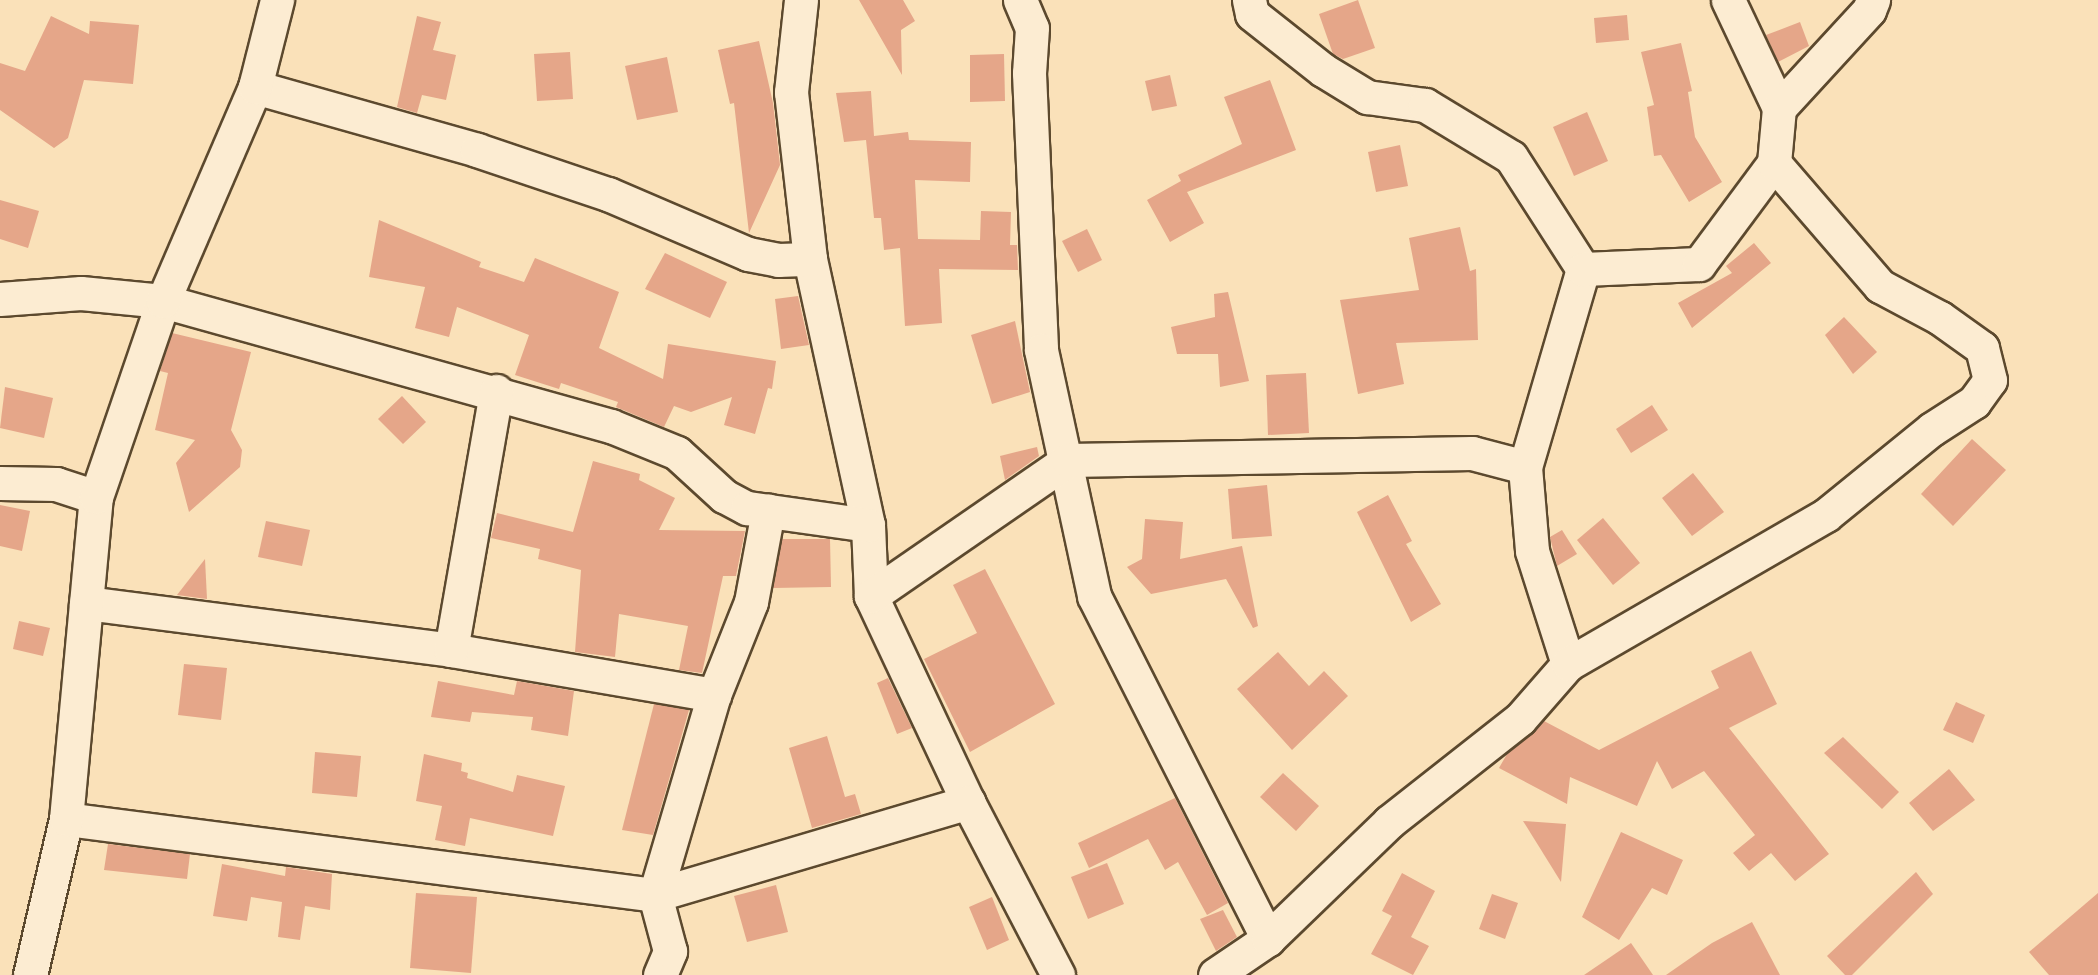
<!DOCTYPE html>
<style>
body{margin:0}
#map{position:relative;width:2098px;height:975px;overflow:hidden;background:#fae1b9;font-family:"IM FELL DW Pica",serif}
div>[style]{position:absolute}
.building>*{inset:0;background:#e5a689}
.roads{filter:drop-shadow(2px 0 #5c492e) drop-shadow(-2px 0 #5c492e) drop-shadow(0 2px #5c492e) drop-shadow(0 -2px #5c492e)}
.street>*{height:33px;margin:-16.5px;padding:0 16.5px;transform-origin:16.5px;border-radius:16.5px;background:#fcecd2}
span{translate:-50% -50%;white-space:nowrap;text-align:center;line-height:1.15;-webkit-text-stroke:6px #fcecd2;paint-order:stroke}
</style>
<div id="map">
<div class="building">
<div style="clip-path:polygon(859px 0,903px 0,915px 21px,901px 30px,902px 75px)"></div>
<div style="clip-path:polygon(1358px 0,1375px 48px,1343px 59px,1333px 54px,1319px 14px)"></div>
<div style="clip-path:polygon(1627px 15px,1629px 40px,1596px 43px,1594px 18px)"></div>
<div style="clip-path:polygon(51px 16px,89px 34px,90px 21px,139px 25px,133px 84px,84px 80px,68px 138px,54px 148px,0 110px,0 63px,25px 71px)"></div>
<div style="clip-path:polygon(417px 16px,441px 22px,433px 50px,456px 55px,446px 100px,422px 95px,417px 113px,397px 107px)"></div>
<div style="clip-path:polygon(1800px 22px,1809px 46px,1778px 62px,1766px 35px)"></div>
<div style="clip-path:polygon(759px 41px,773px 103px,780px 165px,749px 233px,734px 103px,730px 104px,718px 50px)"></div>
<div style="clip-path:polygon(1681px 43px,1692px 91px,1688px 92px,1695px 137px,1722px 182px,1689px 202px,1661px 155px,1654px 156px,1647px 107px,1654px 105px,1641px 52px)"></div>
<div style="clip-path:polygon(570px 52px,573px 99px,537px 101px,534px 54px)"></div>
<div style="clip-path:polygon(1004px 54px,1005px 101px,970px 102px,970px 55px)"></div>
<div style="clip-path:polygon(667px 57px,678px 112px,637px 120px,625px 66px)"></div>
<div style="clip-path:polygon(1170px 75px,1177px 106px,1152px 111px,1145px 81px)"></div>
<div style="clip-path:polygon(1270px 80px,1296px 150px,1187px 192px,1204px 223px,1170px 242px,1147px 200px,1181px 181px,1178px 175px,1242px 144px,1224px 97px)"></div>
<div style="clip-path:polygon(871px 91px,874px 136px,908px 132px,909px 140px,971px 142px,970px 182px,915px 180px,918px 239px,980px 240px,981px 211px,1011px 212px,1010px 245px,1017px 245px,1018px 270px,939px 269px,942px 323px,905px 326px,900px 248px,884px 250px,881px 218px,874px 218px,866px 140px,844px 142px,836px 93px)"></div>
<div style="clip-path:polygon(1587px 112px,1608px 161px,1574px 176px,1553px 127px)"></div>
<div style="clip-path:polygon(1400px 145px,1408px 186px,1376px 192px,1368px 152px)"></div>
<div style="clip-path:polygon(0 200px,39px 211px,28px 248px,0 239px)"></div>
<div style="clip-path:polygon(379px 220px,481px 262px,479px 267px,524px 282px,535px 258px,619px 292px,599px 348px,663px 379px,668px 344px,776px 361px,772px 389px,768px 388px,755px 434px,724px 425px,732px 397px,691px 412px,674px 406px,664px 427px,616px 407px,618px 402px,561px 383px,559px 389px,515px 375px,529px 335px,457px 307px,449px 337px,415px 328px,425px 287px,369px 277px)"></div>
<div style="clip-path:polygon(1460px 227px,1470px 271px,1476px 269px,1478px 340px,1396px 343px,1404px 384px,1358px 394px,1340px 300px,1419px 290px,1409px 238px)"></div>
<div style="clip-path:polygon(1087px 229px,1102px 260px,1078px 272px,1062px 241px)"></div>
<div style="clip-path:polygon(1754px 243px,1771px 263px,1692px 328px,1678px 303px,1732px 273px,1726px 266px)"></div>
<div style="clip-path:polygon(665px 253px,727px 282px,710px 318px,645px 289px)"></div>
<div style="clip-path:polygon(1228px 292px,1249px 381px,1220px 387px,1218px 354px,1177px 354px,1171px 327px,1215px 317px,1214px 294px)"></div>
<div style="clip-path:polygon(798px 296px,809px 345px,781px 349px,775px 299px)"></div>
<div style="clip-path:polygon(1844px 317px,1877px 352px,1853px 374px,1825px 335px)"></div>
<div style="clip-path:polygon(1015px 321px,1030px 392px,992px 404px,971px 335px)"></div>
<div style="clip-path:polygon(172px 333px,251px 352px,231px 430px,242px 450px,240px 467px,189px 512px,176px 463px,195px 440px,155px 430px,168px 373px,160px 371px)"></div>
<div style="clip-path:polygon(1306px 373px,1309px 433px,1268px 435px,1266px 375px)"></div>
<div style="clip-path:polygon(5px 387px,53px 398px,44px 438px,0 428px)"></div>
<div style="clip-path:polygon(402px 396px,426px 422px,403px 444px,378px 419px)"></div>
<div style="clip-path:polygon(1652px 405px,1668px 430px,1631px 453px,1616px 429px)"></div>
<div style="clip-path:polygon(1972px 439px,2006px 470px,1953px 526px,1921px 494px)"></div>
<div style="clip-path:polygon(1037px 447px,1039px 456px,1005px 480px,1000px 456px)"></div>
<div style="clip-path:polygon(593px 461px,640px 474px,639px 480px,675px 498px,659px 530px,745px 531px,736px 576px,723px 576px,702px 673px,679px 670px,688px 626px,619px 614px,615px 657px,575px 652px,581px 570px,538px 559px,540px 549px,491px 538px,497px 513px,573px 532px)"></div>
<div style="clip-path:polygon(1693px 473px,1724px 512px,1692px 536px,1662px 498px)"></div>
<div style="clip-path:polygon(1267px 485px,1272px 536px,1232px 539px,1228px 489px)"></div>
<div style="clip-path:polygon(1388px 495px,1412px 541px,1406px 544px,1441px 604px,1411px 622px,1357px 512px)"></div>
<div style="clip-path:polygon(0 505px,30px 511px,22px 551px,0 546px)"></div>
<div style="clip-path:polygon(1603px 518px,1640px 563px,1613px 585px,1577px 540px)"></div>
<div style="clip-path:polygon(1145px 519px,1183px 522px,1180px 559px,1242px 546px,1258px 626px,1253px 628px,1226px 579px,1151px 594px,1127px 567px,1142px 559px)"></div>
<div style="clip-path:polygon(266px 521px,310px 530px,302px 566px,258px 557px)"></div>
<div style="clip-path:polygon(1562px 530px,1577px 554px,1557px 566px,1550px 537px)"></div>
<div style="clip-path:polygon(782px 539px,830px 539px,831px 587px,773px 588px)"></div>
<div style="clip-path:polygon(205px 559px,207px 599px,177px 595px)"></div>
<div style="clip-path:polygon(985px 569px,1055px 704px,970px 752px,924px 659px,977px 633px,953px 585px)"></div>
<div style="clip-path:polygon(19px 621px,50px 628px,43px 656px,13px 649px)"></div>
<div style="clip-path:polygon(1751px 651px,1777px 704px,1729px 728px,1829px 854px,1795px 881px,1771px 853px,1749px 871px,1733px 853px,1755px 835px,1704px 771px,1672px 789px,1657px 761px,1637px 806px,1570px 777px,1567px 804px,1499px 768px,1507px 754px,1544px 721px,1599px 750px,1719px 688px,1711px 671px)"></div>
<div style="clip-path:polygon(1278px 652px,1309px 686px,1324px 671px,1348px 696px,1292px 750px,1237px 689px)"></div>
<div style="clip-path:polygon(184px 664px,227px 668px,221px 720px,178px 715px)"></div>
<div style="clip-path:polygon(888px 678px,912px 728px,897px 734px,877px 683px)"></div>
<div style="clip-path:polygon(438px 681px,514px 695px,517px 681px,574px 691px,568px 736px,531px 730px,533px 717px,472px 712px,470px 722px,431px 717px)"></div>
<div style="clip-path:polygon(1956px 702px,1985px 715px,1973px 743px,1943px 730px)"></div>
<div style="clip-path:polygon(654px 704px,689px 710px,653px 835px,622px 830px)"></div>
<div style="clip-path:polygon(827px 736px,845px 797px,855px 794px,861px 814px,812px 828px,789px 748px)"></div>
<div style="clip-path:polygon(1843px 737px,1899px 792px,1882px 809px,1824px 753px)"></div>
<div style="clip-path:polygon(315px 752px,361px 756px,357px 797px,312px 793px)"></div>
<div style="clip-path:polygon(424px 754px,462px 763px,461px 771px,468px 773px,467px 778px,513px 792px,517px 775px,565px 786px,553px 836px,470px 818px,465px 846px,435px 840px,442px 806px,416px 801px)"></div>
<div style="clip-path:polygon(1949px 769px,1975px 800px,1933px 831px,1909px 803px)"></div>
<div style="clip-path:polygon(1283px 773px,1319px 806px,1296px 831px,1260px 797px)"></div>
<div style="clip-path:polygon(1175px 798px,1228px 903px,1207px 915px,1178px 862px,1165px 870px,1148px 839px,1089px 868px,1078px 843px)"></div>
<div style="clip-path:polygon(1523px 821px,1566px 824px,1561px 882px)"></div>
<div style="clip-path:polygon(1621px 832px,1683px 860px,1667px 895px,1652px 888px,1619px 940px,1582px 917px)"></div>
<div style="clip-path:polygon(108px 844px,190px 854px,187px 879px,104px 870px)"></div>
<div style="clip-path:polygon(1107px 863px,1124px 904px,1088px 919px,1071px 877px)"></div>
<div style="clip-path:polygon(222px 864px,285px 876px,286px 867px,332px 874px,330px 910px,305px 906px,300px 940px,278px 937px,282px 902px,251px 897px,247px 921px,213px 916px)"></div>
<div style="clip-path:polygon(1916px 872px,1933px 894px,1852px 975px,1845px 975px,1827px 956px)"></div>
<div style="clip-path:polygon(1402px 873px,1435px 891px,1411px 937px,1429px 946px,1413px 975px,1371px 954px,1392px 916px,1382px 911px)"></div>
<div style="clip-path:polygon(776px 885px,788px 932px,747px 942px,734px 896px)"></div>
<div style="clip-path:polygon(416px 893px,477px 897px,471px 973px,410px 968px)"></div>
<div style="clip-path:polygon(2098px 893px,2098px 975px,2049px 975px,2029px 952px)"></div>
<div style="clip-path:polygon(1492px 894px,1518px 903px,1505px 939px,1479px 929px)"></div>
<div style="clip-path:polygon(992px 897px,1009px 940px,987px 950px,969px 907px)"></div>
<div style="clip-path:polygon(1223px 910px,1237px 937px,1216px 951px,1200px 919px)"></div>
<div style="clip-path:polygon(1752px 922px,1780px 975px,1666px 975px,1712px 943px)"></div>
<div style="clip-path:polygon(1631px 943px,1653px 975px,1584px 975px)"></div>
</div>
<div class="roads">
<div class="street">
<div style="left:801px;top:0;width:93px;rotate:96.2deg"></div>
<div style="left:791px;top:92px;width:168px;rotate:83.5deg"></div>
<div style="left:810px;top:259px;width:272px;rotate:77.7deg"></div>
<div style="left:868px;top:525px;width:71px;rotate:87.6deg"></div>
<div style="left:871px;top:596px;width:228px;rotate:64.8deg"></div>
<div style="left:968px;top:802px;width:195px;rotate:62.5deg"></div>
<div style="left:1020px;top:0;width:30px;rotate:67deg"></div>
<div style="left:1032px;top:28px;width:45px;rotate:93.8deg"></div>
<div style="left:1029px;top:73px;width:277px;rotate:87.5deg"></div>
<div style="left:1041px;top:350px;width:252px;rotate:77.8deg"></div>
<div style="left:1094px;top:596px;width:385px;rotate:63.1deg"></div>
<div style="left:1249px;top:0;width:14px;rotate:78deg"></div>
<div style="left:1252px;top:14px;width:90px;rotate:38.3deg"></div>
<div style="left:1323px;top:70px;width:52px;rotate:31.5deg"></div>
<div style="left:1367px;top:97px;width:59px;rotate:7.9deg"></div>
<div style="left:1425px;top:105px;width:100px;rotate:31.2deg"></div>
<div style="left:1511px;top:157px;width:133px;rotate:57.3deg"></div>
<div style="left:1583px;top:269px;width:206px;rotate:106.3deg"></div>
<div style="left:1728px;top:0;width:119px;rotate:64.7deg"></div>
<div style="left:255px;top:87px;width:231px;rotate:15.8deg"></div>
<div style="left:477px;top:150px;width:138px;rotate:18.6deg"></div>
<div style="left:608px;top:194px;width:152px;rotate:23.2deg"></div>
<div style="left:748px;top:254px;width:31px;rotate:11deg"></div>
<div style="left:778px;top:260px;width:32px;rotate:-2deg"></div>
<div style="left:1583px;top:269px;width:116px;rotate:-2.5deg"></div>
<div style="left:1699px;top:264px;width:126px;rotate:-53.4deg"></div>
<div style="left:0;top:299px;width:81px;rotate:-4.2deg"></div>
<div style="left:81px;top:293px;width:82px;rotate:5.6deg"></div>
<div style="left:163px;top:301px;width:465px;rotate:15.6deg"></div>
<div style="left:611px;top:426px;width:71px;rotate:22.2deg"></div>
<div style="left:677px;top:453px;width:64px;rotate:42.5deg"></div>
<div style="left:724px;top:496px;width:26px;rotate:28deg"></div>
<div style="left:747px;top:508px;width:122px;rotate:8deg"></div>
<div style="left:0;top:483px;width:56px;rotate:1deg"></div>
<div style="left:56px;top:484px;width:42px;rotate:18deg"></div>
<div style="left:871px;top:596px;width:239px;rotate:-34.6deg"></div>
<div style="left:1068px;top:460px;width:404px;rotate:-1deg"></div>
<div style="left:1472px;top:453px;width:55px;rotate:14.8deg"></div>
<div style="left:1525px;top:467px;width:84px;rotate:85.2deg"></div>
<div style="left:1532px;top:551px;width:119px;rotate:72.3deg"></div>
<div style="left:86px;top:603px;width:368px;rotate:7.3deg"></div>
<div style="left:451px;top:650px;width:267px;rotate:9.7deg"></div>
<div style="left:451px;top:650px;width:263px;rotate:-80.1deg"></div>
<div style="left:66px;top:819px;width:594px;rotate:7.35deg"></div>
<div style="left:655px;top:895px;width:327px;rotate:-16.5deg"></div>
<div style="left:30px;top:975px;width:160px;rotate:-77deg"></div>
<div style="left:66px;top:819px;width:323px;rotate:-84.7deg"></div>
<div style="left:96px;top:497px;width:207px;rotate:-71.1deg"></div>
<div style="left:163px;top:301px;width:233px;rotate:-66.7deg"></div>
<div style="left:255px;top:87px;width:90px;rotate:-75.8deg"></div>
<div style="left:660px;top:975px;width:26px;rotate:-67deg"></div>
<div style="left:670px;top:951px;width:58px;rotate:-105deg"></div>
<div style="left:655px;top:895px;width:209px;rotate:-73.6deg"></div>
<div style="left:714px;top:695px;width:100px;rotate:-68.3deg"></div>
<div style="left:751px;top:602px;width:93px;rotate:-79.4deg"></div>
<div style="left:1215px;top:975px;width:64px;rotate:-34.2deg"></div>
<div style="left:1268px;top:939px;width:168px;rotate:-44deg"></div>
<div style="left:1389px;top:822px;width:167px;rotate:-38.2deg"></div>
<div style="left:1520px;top:719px;width:73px;rotate:-48.9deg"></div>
<div style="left:1568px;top:664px;width:298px;rotate:-30deg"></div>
<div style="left:1826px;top:515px;width:136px;rotate:-39.1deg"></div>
<div style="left:1932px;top:429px;width:50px;rotate:-32.7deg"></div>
<div style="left:1974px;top:402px;width:27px;rotate:-54deg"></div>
<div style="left:1990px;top:380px;width:33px;rotate:-104deg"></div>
<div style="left:1982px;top:348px;width:52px;rotate:-144.5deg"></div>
<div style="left:1940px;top:318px;width:68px;rotate:-151.9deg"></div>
<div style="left:1880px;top:286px;width:162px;rotate:-130.8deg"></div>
<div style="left:1774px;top:163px;width:55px;rotate:-84.8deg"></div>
<div style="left:1779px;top:108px;width:133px;rotate:-47.4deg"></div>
<div style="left:1869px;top:10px;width:11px;rotate:-68deg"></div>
</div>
</div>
</div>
